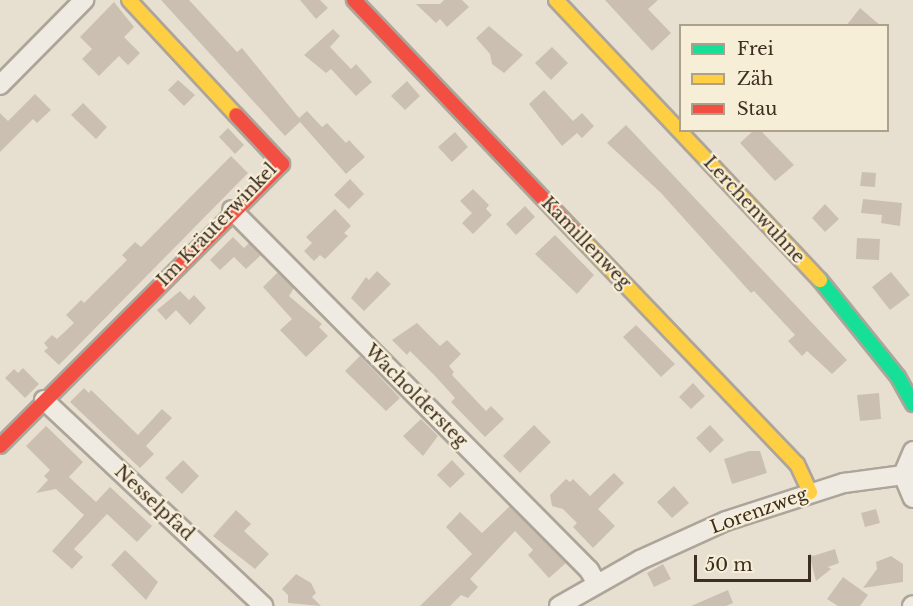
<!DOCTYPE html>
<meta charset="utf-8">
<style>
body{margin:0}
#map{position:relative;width:913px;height:606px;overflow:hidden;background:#e7e0d1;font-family:"Libre Baskerville",serif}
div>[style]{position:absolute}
.building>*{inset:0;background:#cbbfb2}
.roads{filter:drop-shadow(2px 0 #ada599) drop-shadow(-2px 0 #ada599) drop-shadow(0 2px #ada599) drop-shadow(0 -2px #ada599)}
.street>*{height:18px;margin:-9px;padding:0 9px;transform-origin:9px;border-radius:9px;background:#efebe3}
.fast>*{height:14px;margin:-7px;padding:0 7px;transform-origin:7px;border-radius:7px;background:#16e098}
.slow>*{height:14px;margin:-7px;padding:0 7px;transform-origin:7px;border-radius:7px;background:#ffcf43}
.jam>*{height:14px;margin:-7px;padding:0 7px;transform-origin:7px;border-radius:7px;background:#f24e42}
span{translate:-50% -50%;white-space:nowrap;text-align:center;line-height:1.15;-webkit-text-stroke:4.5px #f7eed8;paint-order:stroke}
.street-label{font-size:18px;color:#3d2e20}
.legend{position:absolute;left:679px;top:24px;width:210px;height:108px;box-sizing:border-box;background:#f7eed8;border:2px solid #ada18e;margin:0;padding:8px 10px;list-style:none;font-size:18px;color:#3d2e20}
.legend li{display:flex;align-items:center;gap:12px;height:30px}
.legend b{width:30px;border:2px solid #ada18e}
.scale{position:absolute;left:694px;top:555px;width:117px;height:27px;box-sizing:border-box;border:3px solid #3d2e20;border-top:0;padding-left:8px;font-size:18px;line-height:21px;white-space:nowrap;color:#3d2e20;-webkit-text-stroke:4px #f7eed8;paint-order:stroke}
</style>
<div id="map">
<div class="building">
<div style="clip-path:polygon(161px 0,189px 0,237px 52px,242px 48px,299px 118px,307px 111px,322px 127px,327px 123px,346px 143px,349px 140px,365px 157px,346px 174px,300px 122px,285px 136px)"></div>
<div style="clip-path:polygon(300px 0,320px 0,328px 8px,316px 19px)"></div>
<div style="clip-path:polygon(444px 0,462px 0,469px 7px,447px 27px,440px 19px,436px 23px,416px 4px,440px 4px)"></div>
<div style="clip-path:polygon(605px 0,658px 0,648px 9px,671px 33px,652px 51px)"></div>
<div style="clip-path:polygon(114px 2px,134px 27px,124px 37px,140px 53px,128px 65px,119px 56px,99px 76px,82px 59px,92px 49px,80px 37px)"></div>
<div style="clip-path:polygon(860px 8px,881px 26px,846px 26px)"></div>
<div style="clip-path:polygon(489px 26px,523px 55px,504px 73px,492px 64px,490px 54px,476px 38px)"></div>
<div style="clip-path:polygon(333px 29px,340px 36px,330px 47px,351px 69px,356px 64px,372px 82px,356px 96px,331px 69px,326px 73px,304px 55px)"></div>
<div style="clip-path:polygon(552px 47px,568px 63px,551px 80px,535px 63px)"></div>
<div style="clip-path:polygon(178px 80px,195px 95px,184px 106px,168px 90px)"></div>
<div style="clip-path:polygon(407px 81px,420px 96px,405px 110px,391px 96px)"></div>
<div style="clip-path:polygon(544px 90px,573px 121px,582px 113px,594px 126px,582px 138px,577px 133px,562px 146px,529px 104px)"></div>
<div style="clip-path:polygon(35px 94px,51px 110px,37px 123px,33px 119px,0 152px,0 113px,8px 121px)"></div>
<div style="clip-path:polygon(83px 103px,107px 127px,96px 139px,71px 115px)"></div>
<div style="clip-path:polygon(626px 125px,847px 360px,832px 374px,807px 351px,802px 356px,788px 341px,795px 335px,754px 291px,751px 293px,661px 193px,607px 143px)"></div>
<div style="clip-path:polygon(228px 128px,244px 145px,235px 154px,219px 137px)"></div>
<div style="clip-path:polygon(754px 130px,760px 130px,794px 165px,775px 181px,740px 143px)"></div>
<div style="clip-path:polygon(455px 132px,468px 147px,452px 162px,438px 147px)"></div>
<div style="clip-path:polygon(231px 156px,248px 173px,59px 365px,44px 351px,48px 348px,44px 343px,52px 335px,57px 339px,74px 323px,66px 315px,81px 300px,84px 303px,127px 260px,122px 255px,135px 242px,141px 247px)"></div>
<div style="clip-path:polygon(862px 172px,876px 173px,875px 187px,860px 186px)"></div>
<div style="clip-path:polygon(350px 179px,364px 194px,349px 209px,334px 195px)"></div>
<div style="clip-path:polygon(473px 189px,489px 205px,486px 209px,492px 215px,473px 234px,462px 223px,472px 213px,460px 201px)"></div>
<div style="clip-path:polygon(863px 199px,902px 203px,900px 226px,881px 223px,882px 215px,861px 213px)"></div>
<div style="clip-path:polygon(825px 204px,839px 219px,825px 232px,812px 218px)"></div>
<div style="clip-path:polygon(525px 206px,535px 217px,516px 235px,506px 224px)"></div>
<div style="clip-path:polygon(335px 209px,351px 226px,344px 233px,348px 236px,325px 259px,320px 255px,314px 261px,304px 251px,312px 243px,306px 237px)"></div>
<div style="clip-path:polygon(555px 235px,594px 275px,577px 294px,535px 254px)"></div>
<div style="clip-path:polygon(233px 237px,244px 248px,249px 243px,261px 255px,246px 269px,234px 257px,220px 270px,210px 260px)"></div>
<div style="clip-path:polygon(857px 238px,880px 239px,879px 260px,856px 259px)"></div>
<div style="clip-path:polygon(377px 271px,391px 284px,364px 311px,351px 298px,366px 277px,369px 280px)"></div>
<div style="clip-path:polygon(278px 272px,294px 288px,289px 296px,322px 324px,319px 327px,328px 336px,306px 357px,280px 330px,292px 319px,263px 287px)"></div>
<div style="clip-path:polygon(891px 272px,910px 295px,890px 310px,872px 287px)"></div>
<div style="clip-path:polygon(180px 291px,189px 300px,194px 295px,206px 308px,190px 325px,176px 310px,166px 320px,157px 310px)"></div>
<div style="clip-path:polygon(417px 323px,440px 346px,447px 340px,461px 354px,449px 366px,454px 372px,452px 375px,486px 411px,491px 406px,504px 419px,485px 437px,451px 402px,455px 398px,436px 377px,410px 351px,407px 355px,392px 340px)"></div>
<div style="clip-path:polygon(636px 325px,675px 364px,661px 377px,623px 337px)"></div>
<div style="clip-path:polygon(360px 356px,400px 398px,386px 411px,345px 371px)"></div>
<div style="clip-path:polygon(23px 368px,39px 384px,25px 398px,5px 378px,14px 369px,18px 373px)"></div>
<div style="clip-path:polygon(693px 383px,705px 396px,691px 409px,679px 397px)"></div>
<div style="clip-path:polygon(84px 388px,89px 393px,91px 390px,138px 435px,162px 409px,172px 418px,146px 446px,154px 454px,140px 468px,70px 402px)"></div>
<div style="clip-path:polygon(879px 393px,881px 419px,860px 421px,857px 395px)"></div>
<div style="clip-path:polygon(421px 419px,438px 436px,423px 456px,403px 436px)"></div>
<div style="clip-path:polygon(534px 425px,551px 442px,520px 473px,503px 456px)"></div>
<div style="clip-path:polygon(710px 425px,724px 440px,710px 453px,696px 438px)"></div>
<div style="clip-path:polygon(46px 426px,83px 462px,69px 477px,96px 502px,110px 487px,152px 526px,137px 542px,107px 514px,74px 549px,83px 557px,72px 569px,52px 551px,84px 515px,56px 489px,36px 493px,48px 480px,44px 476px,50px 470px,26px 446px)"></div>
<div style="clip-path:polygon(749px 451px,760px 451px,767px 473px,732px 484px,724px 459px)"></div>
<div style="clip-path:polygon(183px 460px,199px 476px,182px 494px,165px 478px)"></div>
<div style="clip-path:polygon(452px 460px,465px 474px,450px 488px,437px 475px)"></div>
<div style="clip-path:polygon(614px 473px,624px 483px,598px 509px,615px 526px,593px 548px,573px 527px,577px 523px,563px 509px,552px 506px,550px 495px,566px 479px,570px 482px,573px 479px,590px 496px)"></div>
<div style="clip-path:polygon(674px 486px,689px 503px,672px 518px,657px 502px)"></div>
<div style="clip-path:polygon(510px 506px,566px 563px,549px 578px,528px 555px,533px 550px,515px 531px,470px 579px,478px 587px,468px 598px,461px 595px,450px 606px,420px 606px,472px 554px,446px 527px,460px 512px,482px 533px)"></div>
<div style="clip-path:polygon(876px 509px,880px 523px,865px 527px,861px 513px)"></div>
<div style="clip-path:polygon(236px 510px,251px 524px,244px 531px,269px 554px,255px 569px,213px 536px)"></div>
<div style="clip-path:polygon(835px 549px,839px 563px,828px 567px,831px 569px,816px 581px,809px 553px,813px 556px)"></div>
<div style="clip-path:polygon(125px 550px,158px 582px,146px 600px,111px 565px)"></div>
<div style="clip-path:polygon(891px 556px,903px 564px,903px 582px,863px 588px,877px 569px,876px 562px)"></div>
<div style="clip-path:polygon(663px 564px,671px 579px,654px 587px,647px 573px)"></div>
<div style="clip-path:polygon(296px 574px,311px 583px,316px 593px,312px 597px,321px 606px,288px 603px,288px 595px,282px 589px)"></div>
<div style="clip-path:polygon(843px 577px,868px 595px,860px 606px,838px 606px,827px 599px)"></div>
<div style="clip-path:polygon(728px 590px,733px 603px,726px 606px,691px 606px)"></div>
</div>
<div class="roads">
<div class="street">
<div style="left:0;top:85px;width:120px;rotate:-45.3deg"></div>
<div style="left:232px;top:210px;width:507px;rotate:45.24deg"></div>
<div style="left:589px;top:570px;width:16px;rotate:60deg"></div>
<div style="left:44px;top:400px;width:301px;rotate:43.2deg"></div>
<div style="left:913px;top:451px;width:26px;rotate:113deg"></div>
<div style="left:903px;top:475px;width:25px;rotate:67deg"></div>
<div style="left:559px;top:606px;width:93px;rotate:-29.6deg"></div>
<div style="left:640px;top:560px;width:94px;rotate:-24.4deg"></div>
<div style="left:726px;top:521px;width:124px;rotate:-17.9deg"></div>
<div style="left:844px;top:483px;width:60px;rotate:-7.7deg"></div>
<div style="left:912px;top:606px;width:1px;rotate:-45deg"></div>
</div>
<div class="fast">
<div style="left:820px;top:280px;width:124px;rotate:51.2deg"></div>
<div style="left:898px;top:377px;width:31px;rotate:61deg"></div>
</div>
<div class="slow">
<div style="left:129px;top:0;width:157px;rotate:47.1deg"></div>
<div style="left:556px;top:0;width:385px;rotate:46.7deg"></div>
<div style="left:575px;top:232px;width:321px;rotate:46.3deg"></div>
<div style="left:797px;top:464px;width:31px;rotate:65deg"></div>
</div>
<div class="jam">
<div style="left:354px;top:0;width:320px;rotate:46.4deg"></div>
<div style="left:0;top:446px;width:399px;rotate:-45deg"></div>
<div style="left:282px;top:164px;width:67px;rotate:-133.2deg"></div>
</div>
</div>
<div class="street-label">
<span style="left:754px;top:210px;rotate:47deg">Lerchenwuhne</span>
<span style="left:217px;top:225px;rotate:-46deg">Im Kräuterwinkel</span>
<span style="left:586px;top:243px;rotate:46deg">Kamillenweg</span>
<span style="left:416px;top:396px;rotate:45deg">Wacholdersteg</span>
<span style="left:154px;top:503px;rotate:43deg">Nesselpfad</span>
<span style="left:759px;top:511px;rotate:-20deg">Lorenzweg</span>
</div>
<ul class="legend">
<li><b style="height:8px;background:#16e098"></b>Frei</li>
<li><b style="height:8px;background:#ffcf43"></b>Zäh</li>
<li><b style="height:8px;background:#f24e42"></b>Stau</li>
</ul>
<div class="scale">50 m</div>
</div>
